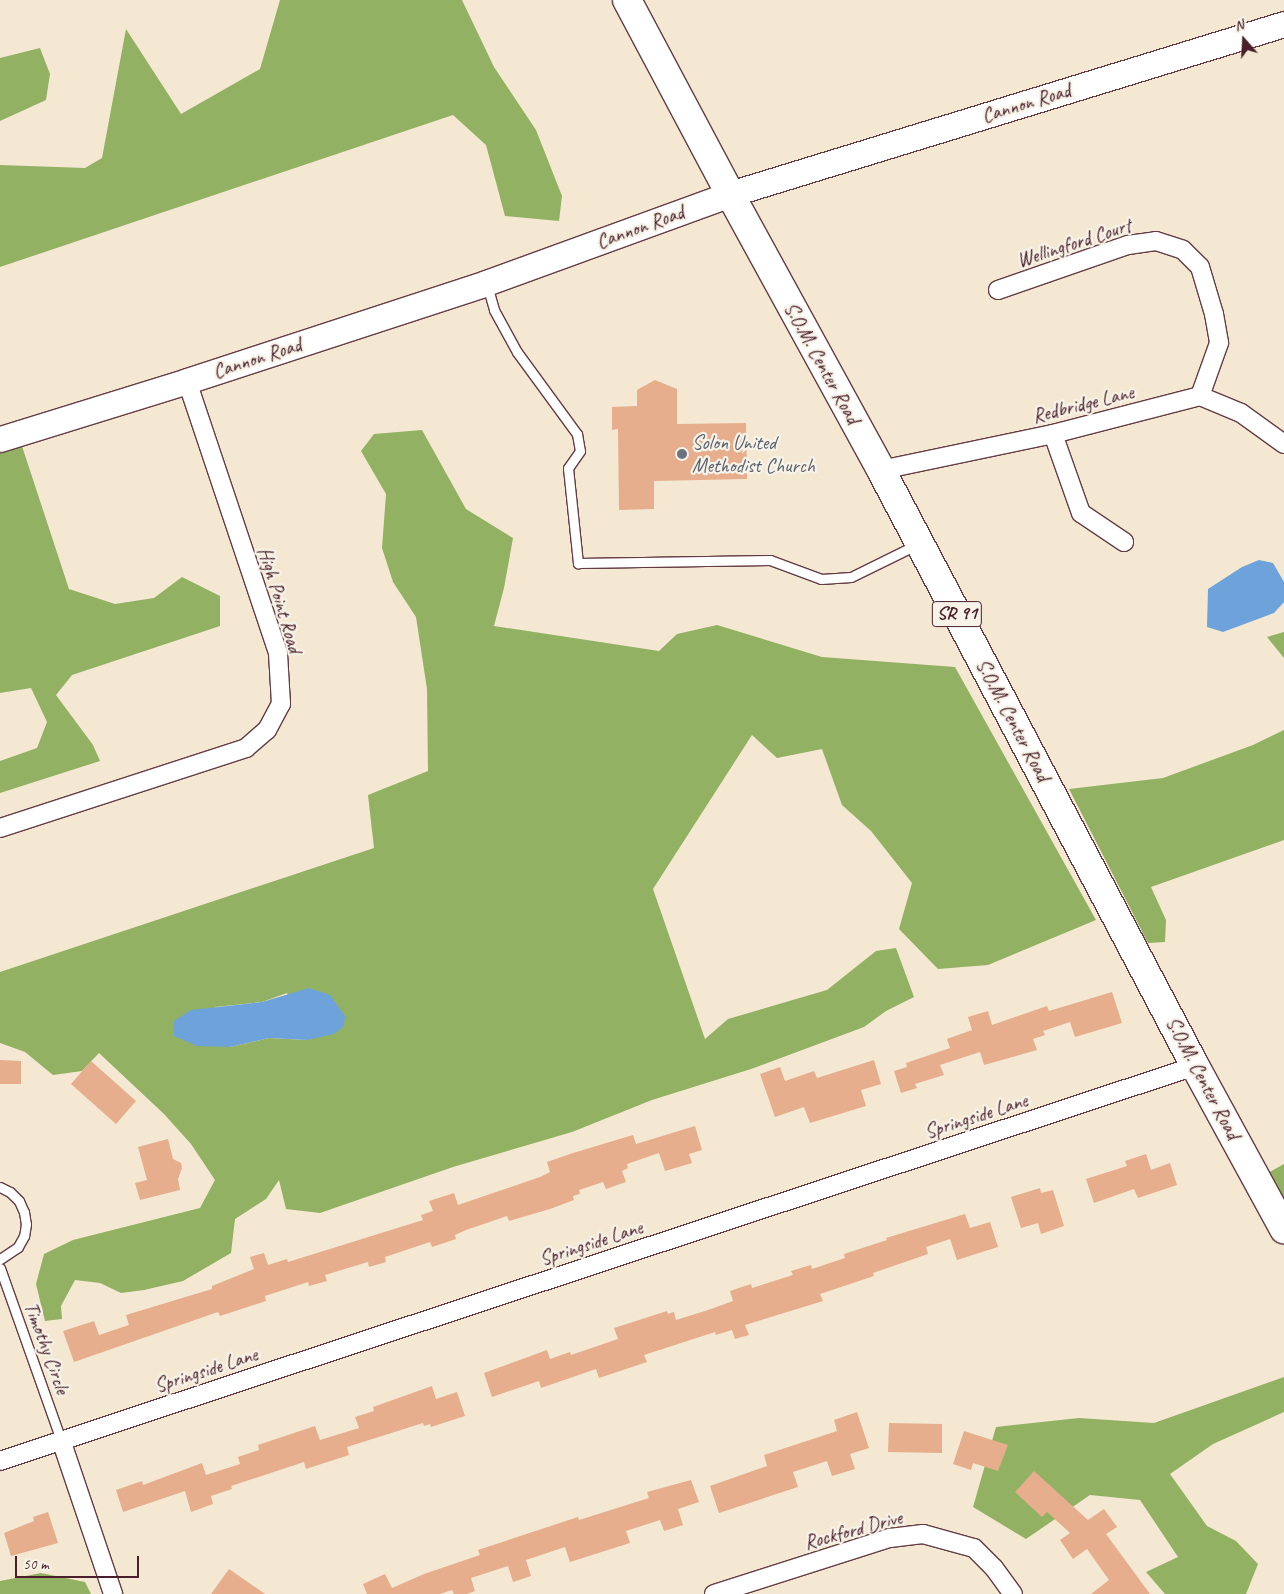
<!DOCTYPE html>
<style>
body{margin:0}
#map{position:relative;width:1284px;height:1594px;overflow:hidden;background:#f4e8d3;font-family:Caveat,sans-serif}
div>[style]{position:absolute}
.forest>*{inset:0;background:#92b163}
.water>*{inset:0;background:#6ea2da}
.building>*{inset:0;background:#e6ae8c}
.roads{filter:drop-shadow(1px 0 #643d44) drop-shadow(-1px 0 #643d44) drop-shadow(0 1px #643d44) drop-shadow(0 -1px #643d44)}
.lane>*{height:9px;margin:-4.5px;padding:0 4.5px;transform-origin:4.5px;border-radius:4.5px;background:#fff}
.street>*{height:18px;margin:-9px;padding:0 9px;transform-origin:9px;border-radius:9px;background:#fff}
.secondary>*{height:25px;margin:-12.5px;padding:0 12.5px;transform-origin:12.5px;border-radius:12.5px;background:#fff}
.primary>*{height:28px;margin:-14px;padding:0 14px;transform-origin:14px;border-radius:14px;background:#fff}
.dots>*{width:14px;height:14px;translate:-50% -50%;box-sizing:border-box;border:2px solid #f7f3e8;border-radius:50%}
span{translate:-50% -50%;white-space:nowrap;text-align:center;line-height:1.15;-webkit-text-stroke:4.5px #f7f3e8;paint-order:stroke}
.shield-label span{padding:1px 4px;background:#f7f3e8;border:1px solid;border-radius:4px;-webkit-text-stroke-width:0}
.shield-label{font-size:19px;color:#4a1f2b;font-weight:700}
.street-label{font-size:20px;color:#4a1f2b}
.worship-label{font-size:20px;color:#5b616d}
.left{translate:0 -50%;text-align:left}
.north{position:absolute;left:1219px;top:15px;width:50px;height:50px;-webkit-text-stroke:4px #f7f3e8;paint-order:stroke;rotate:341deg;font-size:14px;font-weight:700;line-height:20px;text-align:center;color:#4a1f2b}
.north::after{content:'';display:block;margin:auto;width:18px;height:22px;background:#4a1f2b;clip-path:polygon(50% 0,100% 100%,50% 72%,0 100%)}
.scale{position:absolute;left:15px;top:1556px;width:124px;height:22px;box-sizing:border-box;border:2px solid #4a1f2b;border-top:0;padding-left:6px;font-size:15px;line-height:18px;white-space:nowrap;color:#4a1f2b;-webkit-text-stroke:4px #f7f3e8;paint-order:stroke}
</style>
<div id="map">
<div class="forest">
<div style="clip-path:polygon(280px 0,462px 0,494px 67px,536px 130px,562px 196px,559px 221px,505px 216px,486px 145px,453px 115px,0 267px,0 165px,85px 168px,102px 158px,126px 29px,181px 114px,260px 69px)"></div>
<div style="clip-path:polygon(40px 48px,50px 74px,46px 100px,0 121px,0 58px)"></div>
<div style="clip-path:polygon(evenodd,422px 430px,466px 509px,513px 538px,504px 588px,494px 626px,659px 651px,677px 634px,717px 625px,822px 657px,955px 667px,1096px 920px,988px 965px,938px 969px,899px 929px,912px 883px,871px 831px,842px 805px,822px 749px,777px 758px,752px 735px,653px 889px,705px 1039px,728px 1019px,827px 990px,876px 951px,896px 948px,914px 997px,886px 1011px,864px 1027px,751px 1069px,652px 1100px,572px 1132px,453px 1167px,320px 1213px,286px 1209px,279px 1180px,266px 1199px,235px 1219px,231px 1253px,183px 1281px,144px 1290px,121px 1293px,100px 1283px,75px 1280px,61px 1306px,62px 1319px,45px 1321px,36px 1284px,44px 1254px,73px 1240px,200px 1208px,215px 1180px,191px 1144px,164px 1114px,99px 1053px,82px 1071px,53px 1075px,25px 1052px,0 1043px,0 972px,374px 848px,368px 795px,428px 771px,427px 689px,416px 617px,393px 582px,382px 548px,386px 494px,361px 451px,374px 434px,422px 430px,287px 993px,307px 1040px,269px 1038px,230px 1047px,215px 1007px,262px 1002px,287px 993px)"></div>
<div style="clip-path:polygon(18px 434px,69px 589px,115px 604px,154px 598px,182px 577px,220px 596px,220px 626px,72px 675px,56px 695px,93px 745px,100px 761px,0 793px,0 761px,37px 748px,47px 722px,31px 688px,0 693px,0 439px)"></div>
<div style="clip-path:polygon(1284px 632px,1284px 658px,1267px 637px)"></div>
<div style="clip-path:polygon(1284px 730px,1284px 840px,1151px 887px,1166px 920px,1165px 942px,1148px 943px,1069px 789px,1163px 778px,1253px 745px)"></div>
<div style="clip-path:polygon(1284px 1164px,1284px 1229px,1257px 1179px)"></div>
<div style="clip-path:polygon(1284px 1377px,1284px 1412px,1213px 1444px,1170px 1474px,1207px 1526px,1236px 1541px,1258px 1564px,1246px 1594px,1165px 1594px,1146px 1572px,1178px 1557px,1140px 1500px,1090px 1495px,1026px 1539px,973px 1507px,996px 1427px,1079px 1418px,1154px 1423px)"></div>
<div style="clip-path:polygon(41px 1573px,85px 1582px,91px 1594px,0 1594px,0 1581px)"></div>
</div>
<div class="water">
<div style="clip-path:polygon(1259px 560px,1273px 563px,1284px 582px,1284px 602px,1274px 613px,1223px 632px,1207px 627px,1208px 589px,1242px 567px)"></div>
<div style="clip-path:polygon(309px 988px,330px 995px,345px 1016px,344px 1026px,334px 1034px,307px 1040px,269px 1038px,230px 1047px,197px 1046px,174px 1036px,174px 1021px,191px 1010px,262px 1002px)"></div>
</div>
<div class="building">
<div style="clip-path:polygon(655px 380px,677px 389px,677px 424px,746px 423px,747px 479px,654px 481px,654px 509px,619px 510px,618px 429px,612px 430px,612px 407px,637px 406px,637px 390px)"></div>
<div style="clip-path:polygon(1112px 992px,1122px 1023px,1075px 1037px,1070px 1022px,1043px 1031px,1045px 1035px,1033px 1039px,1037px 1050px,984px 1065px,980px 1052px,940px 1065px,944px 1075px,915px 1084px,917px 1088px,901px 1093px,894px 1071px,907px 1067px,906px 1063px,950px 1048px,947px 1039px,972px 1030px,968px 1017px,988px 1011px,992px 1025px,1047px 1006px,1049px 1011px)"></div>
<div style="clip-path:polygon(0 1060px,21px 1061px,21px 1084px,0 1084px)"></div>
<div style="clip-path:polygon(874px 1060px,881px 1084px,861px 1090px,866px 1106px,810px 1123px,804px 1107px,775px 1117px,760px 1074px,780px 1067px,785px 1081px,814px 1071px,817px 1078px)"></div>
<div style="clip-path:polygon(91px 1061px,136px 1101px,116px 1124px,71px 1084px)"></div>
<div style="clip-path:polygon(695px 1126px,702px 1150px,689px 1154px,692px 1163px,665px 1171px,659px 1153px,627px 1164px,628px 1168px,622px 1171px,626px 1182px,606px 1189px,603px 1182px,579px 1190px,580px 1194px,573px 1196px,574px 1200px,550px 1209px,509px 1221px,507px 1216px,466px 1230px,455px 1235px,456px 1239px,432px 1247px,430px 1242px,385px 1257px,386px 1262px,369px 1267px,368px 1262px,325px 1275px,327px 1281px,309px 1286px,308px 1282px,265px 1296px,266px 1301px,220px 1316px,218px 1312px,74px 1362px,63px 1331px,94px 1321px,99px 1335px,129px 1325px,126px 1315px,212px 1289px,212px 1286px,254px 1269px,250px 1257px,264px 1253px,268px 1265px,287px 1259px,288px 1262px,423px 1220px,421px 1215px,433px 1211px,429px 1201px,454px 1193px,458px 1205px,540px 1177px,550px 1172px,547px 1162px,573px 1153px,633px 1135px,636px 1144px)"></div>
<div style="clip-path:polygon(168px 1139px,173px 1159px,181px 1163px,182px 1168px,178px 1179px,180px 1190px,140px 1200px,135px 1183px,147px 1180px,138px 1147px)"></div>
<div style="clip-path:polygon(1146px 1154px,1151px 1170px,1170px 1163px,1177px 1185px,1138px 1198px,1134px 1189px,1094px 1203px,1086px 1179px,1127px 1166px,1125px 1161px)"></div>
<div style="clip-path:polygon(1040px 1188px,1041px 1193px,1053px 1190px,1064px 1226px,1041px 1234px,1038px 1223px,1021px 1228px,1011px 1197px)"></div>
<div style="clip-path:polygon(965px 1214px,970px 1228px,990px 1222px,998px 1247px,957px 1260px,950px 1239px,926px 1247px,928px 1254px,873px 1273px,874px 1276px,820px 1294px,823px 1301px,745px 1325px,749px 1335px,735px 1339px,732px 1330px,716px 1335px,715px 1332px,644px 1355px,647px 1362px,599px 1378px,596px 1369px,541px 1388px,539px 1381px,492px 1397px,484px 1373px,547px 1350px,550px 1359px,570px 1352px,571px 1355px,618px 1339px,614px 1328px,667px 1311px,668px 1314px,674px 1312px,676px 1320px,708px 1310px,733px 1301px,730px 1291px,751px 1284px,752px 1288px,793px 1275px,791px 1271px,811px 1265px,812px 1269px,845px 1258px,844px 1254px,887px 1240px,886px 1238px)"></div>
<div style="clip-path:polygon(432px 1386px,436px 1399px,457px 1392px,465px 1416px,431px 1427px,430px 1424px,424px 1426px,423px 1423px,347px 1447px,349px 1455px,306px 1469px,304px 1462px,231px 1486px,232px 1489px,211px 1496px,213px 1504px,191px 1512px,185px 1491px,123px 1512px,116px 1490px,142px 1481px,143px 1485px,202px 1463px,206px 1475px,240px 1464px,238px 1457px,259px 1450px,258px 1445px,315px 1426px,320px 1440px,359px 1428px,355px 1417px,374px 1411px,373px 1407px)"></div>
<div style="clip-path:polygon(857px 1412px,869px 1448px,850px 1454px,855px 1469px,832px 1476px,827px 1461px,793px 1472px,798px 1487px,719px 1513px,710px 1486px,767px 1466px,764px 1455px,837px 1431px,834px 1420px)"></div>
<div style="clip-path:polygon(889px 1423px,942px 1424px,942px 1453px,888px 1452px)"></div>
<div style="clip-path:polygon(964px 1431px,1008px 1445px,998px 1471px,973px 1463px,971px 1470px,953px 1464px)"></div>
<div style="clip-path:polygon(1034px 1471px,1088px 1520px,1104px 1509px,1117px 1527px,1106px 1534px,1150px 1594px,1091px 1594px,1109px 1580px,1087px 1549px,1073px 1559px,1060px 1540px,1070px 1533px,1047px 1512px,1042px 1517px,1015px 1492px)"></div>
<div style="clip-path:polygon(691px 1480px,699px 1502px,678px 1509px,683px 1525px,664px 1531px,660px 1520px,626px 1531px,630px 1543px,570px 1562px,565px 1547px,526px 1560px,531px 1576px,513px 1582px,508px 1566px,471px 1578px,475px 1591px,467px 1594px,454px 1594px,452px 1590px,440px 1594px,367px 1594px,363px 1584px,385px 1574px,392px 1588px,424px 1574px,480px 1555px,478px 1550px,578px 1517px,579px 1520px,649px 1498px,647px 1492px)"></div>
<div style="clip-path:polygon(48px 1512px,58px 1543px,11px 1556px,4px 1533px,34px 1521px,33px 1517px)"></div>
<div style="clip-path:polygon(229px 1569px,265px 1594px,211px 1594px)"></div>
</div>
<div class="roads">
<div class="lane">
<div style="left:487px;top:285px;width:26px;rotate:74deg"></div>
<div style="left:494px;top:310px;width:48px;rotate:61.3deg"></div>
<div style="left:517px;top:352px;width:102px;rotate:53.8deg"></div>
<div style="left:577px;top:434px;width:17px;rotate:80deg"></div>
<div style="left:580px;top:451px;width:21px;rotate:125deg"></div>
<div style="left:568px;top:468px;width:96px;rotate:84deg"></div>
<div style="left:578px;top:563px;width:192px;rotate:-0.9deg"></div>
<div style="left:770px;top:560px;width:54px;rotate:20.4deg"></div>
<div style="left:821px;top:579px;width:30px;rotate:-4deg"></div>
<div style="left:851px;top:577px;width:75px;rotate:-26.2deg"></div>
<div style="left:0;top:1187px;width:11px;rotate:27deg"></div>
<div style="left:10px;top:1192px;width:13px;rotate:45deg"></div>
<div style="left:19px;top:1201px;width:12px;rotate:66deg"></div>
<div style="left:24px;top:1212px;width:12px;rotate:81deg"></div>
<div style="left:26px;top:1224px;width:12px;rotate:99deg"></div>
<div style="left:24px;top:1236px;width:13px;rotate:119deg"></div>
<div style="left:18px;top:1247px;width:22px;rotate:146deg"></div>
<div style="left:0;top:1268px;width:182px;rotate:70.5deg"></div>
</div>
<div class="street">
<div style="left:998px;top:290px;width:138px;rotate:-19.1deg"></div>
<div style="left:1128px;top:245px;width:28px;rotate:-8deg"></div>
<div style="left:1156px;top:241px;width:28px;rotate:18deg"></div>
<div style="left:1183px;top:250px;width:24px;rotate:45deg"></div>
<div style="left:1200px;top:267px;width:49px;rotate:73.4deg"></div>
<div style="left:1214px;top:314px;width:29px;rotate:80deg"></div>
<div style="left:1219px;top:343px;width:56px;rotate:109.7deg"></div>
<div style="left:1053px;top:434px;width:84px;rotate:70.5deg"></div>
<div style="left:1081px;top:513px;width:52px;rotate:34deg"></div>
<div style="left:881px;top:470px;width:176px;rotate:-11.8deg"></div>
<div style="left:1053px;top:434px;width:152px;rotate:-14.5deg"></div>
<div style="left:1200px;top:396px;width:44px;rotate:22.5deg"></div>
<div style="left:1241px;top:413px;width:53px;rotate:35.8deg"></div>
<div style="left:0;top:828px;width:259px;rotate:-18deg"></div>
<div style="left:246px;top:748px;width:28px;rotate:-41deg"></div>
<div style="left:267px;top:730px;width:30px;rotate:-62deg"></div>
<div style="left:281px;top:704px;width:51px;rotate:-93.4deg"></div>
<div style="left:278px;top:653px;width:287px;rotate:-108.5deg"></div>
<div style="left:61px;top:1440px;width:163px;rotate:71.3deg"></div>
<div style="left:0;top:1461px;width:1259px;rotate:-18.29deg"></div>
<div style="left:714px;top:1594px;width:185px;rotate:-17.7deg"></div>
<div style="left:890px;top:1538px;width:33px;rotate:-7deg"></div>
<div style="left:923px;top:1534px;width:53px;rotate:15.4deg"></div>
<div style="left:974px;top:1548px;width:28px;rotate:45deg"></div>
<div style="left:994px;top:1568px;width:32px;rotate:54deg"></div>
</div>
<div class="secondary">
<div style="left:0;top:439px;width:196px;rotate:-17.2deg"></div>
<div style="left:187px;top:381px;width:315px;rotate:-18.1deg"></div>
<div style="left:486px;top:283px;width:260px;rotate:-20deg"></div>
<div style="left:730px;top:194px;width:579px;rotate:-17.06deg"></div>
</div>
<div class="primary">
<div style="left:627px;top:0;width:220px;rotate:62deg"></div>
<div style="left:730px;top:194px;width:315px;rotate:61.3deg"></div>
<div style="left:881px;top:470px;width:674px;rotate:62.22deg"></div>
<div style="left:1195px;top:1066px;width:186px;rotate:61.4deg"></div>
</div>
</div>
<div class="dots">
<div style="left:682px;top:454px;background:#6b7280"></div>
</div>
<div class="shield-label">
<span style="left:957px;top:614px">SR 91</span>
</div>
<div class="street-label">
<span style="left:1026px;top:103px;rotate:-17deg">Cannon Road</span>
<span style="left:640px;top:227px;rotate:-20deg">Cannon Road</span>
<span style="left:1074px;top:243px;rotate:-18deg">Wellingford Court</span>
<span style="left:257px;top:358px;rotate:-18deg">Cannon Road</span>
<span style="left:822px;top:363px;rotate:61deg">S.O.M. Center Road</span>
<span style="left:1083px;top:404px;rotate:-14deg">Redbridge Lane</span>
<span style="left:280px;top:600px;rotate:73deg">High Point Road</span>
<span style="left:1013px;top:720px;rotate:62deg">S.O.M. Center Road</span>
<span style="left:1203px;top:1078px;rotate:62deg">S.O.M. Center Road</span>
<span style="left:976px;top:1116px;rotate:-18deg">Springside Lane</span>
<span style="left:591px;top:1243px;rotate:-18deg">Springside Lane</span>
<span style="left:47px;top:1348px;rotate:70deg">Timothy Circle</span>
<span style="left:206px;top:1370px;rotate:-18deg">Springside Lane</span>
<span style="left:853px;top:1530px;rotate:-15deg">Rockford Drive</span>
</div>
<div class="worship-label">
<span class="left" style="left:692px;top:454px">Solon United<br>Methodist Church</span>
</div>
<div class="north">N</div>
<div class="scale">50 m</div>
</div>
